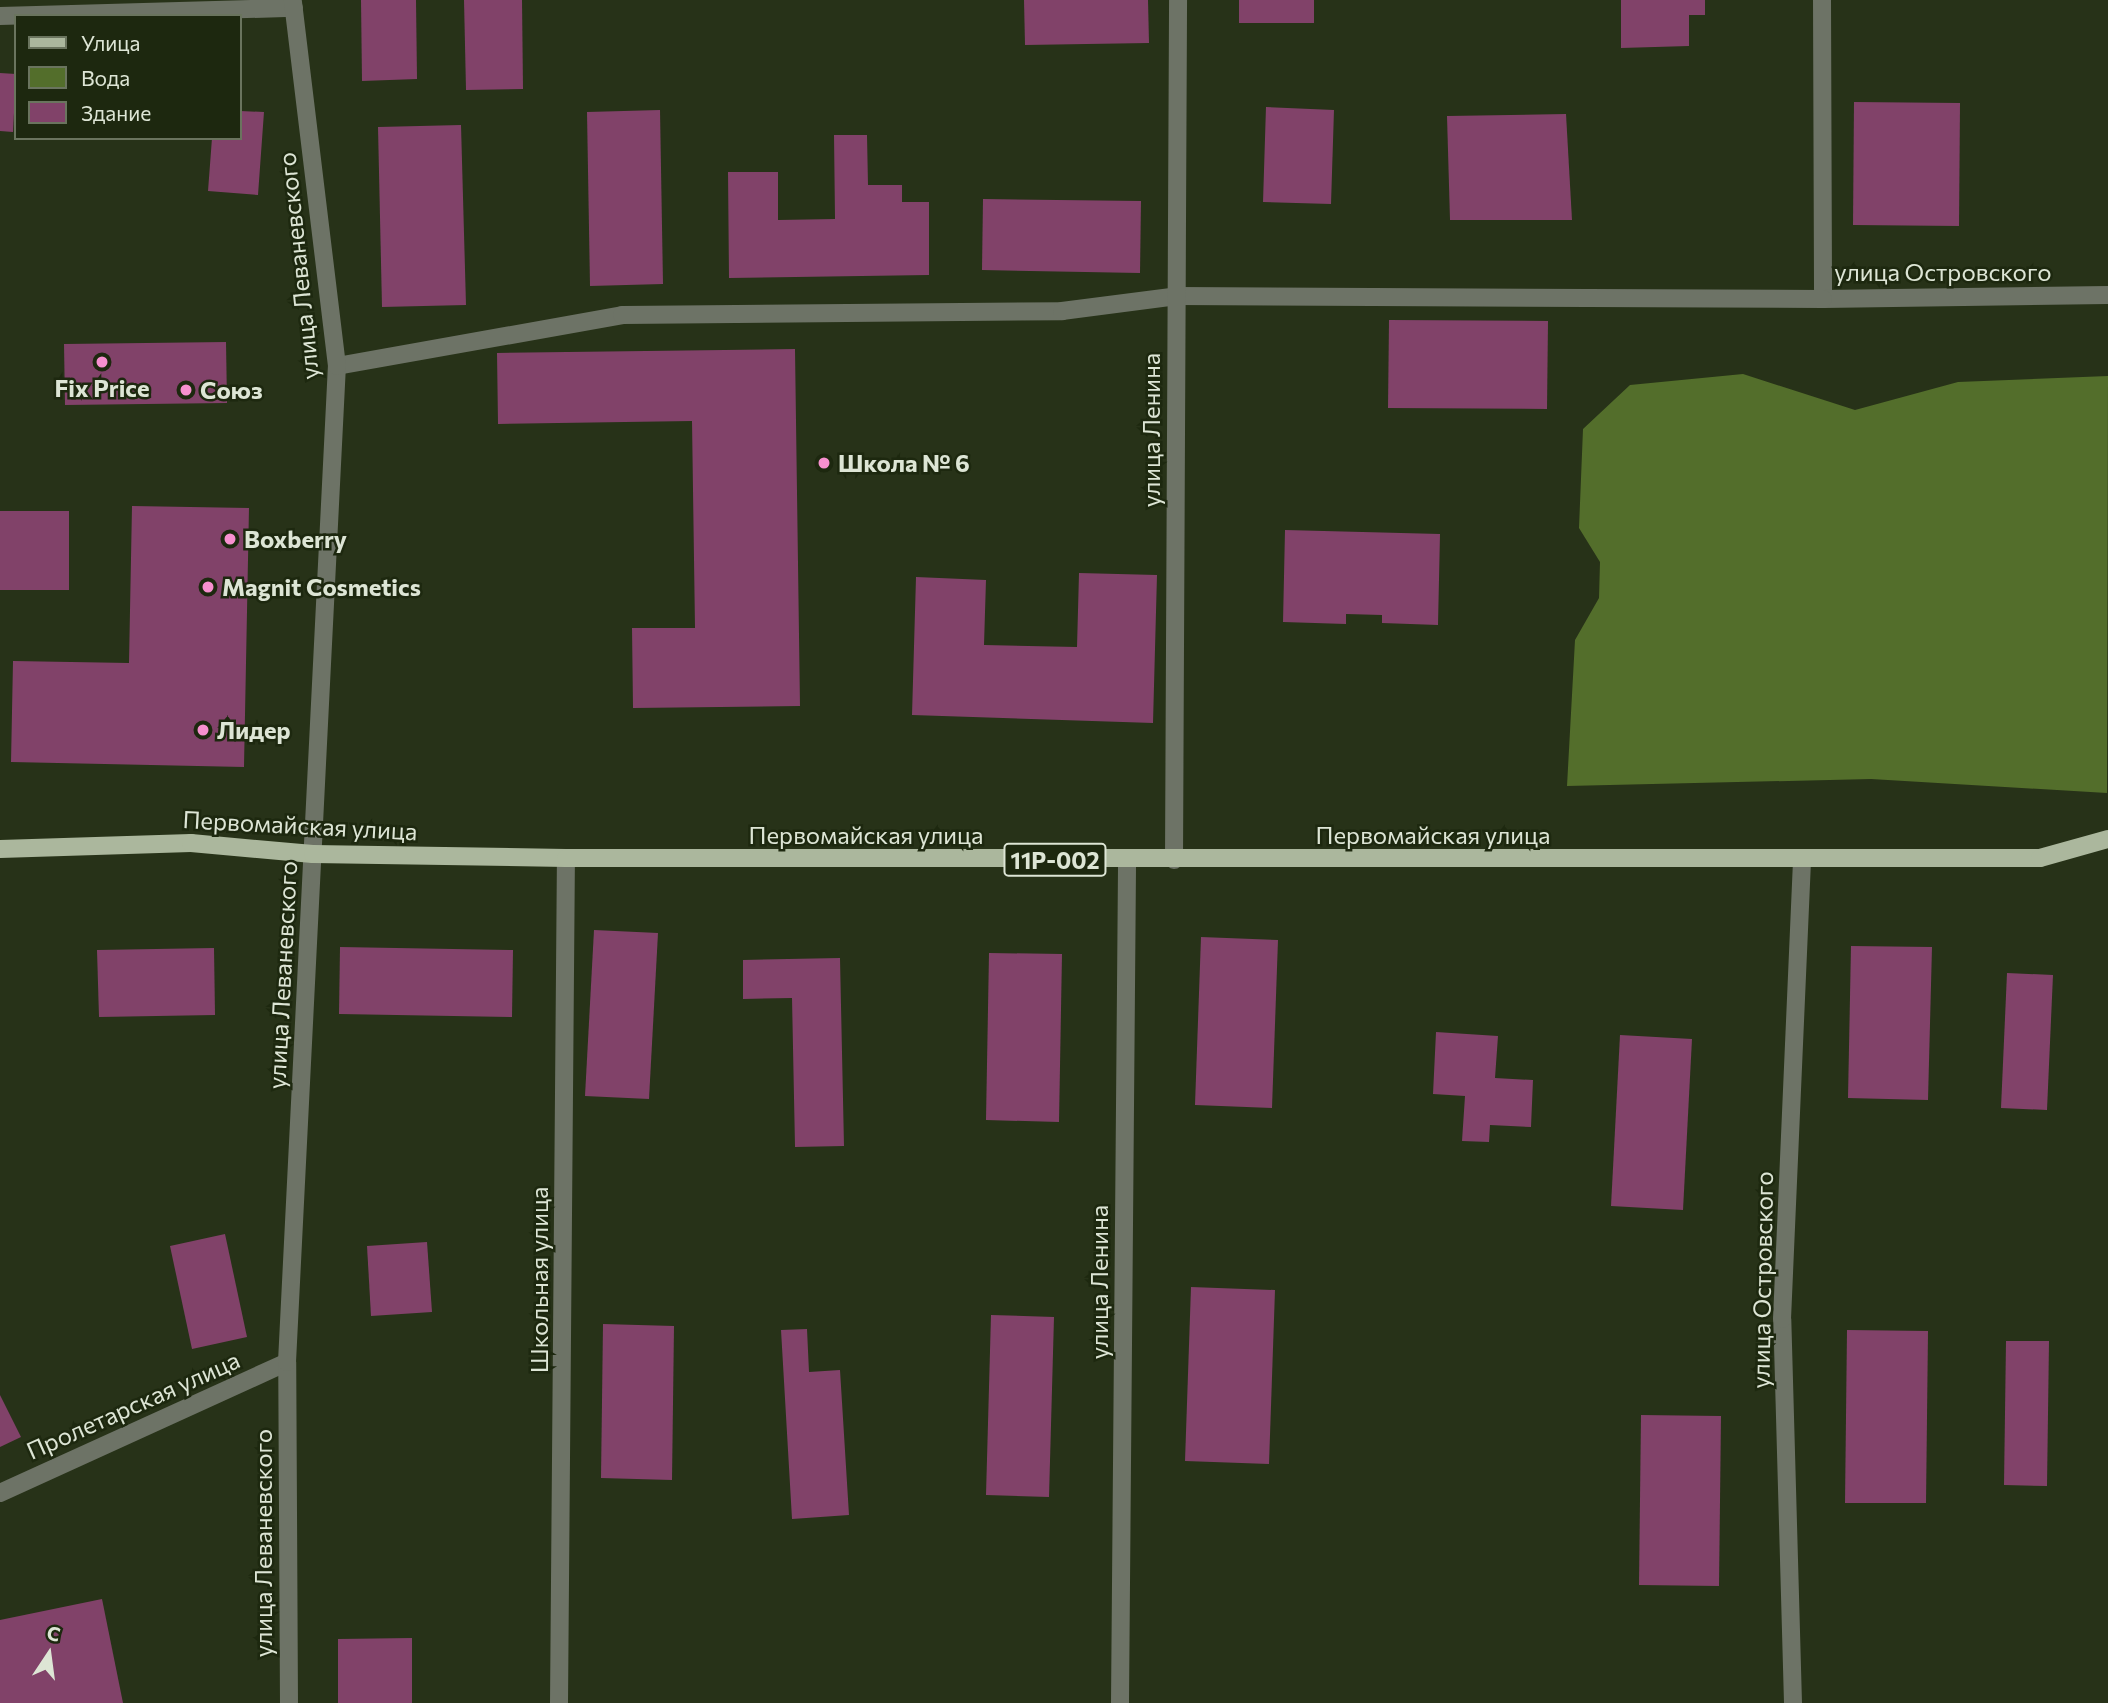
<!DOCTYPE html>
<meta charset="utf-8">
<style>
body{margin:0}
#map{position:relative;width:2108px;height:1703px;overflow:hidden;background:#273218;font-family:Commissioner,sans-serif}
div>[style]{position:absolute}
.water>*{inset:0;background:#536e2b}
.building>*{inset:0;background:#814269}
.minor>*{height:18px;margin:-9px;padding:0 9px;transform-origin:9px;border-radius:9px;background:#6d7366}
.major>*{height:18px;margin:-9px;padding:0 9px;transform-origin:9px;border-radius:9px;background:#abb79d}
.dots>*{width:19px;height:19px;translate:-50% -50%;box-sizing:border-box;border:4px solid #1d280f;border-radius:50%}
span{translate:-50% -50%;white-space:nowrap;text-align:center;line-height:1.15;-webkit-text-stroke:5px #1d280f;paint-order:stroke}
.shield-label span{padding:2px 5px;background:#1d280f;border:2px solid;border-radius:5px;-webkit-text-stroke-width:0}
.shield-label{font-size:23px;color:#dde5d5;font-weight:700}
.street-label{font-size:24px;color:#dde5d5}
.poi-label{font-size:24px;color:#dde5d5;font-weight:700}
.left{translate:0 -50%;text-align:left}
.legend{position:absolute;left:14px;top:14px;width:228px;height:126px;box-sizing:border-box;background:#1d280f;border:2px solid #6a745e;margin:0;padding:9px 12px;list-style:none;font-size:21px;color:#dde5d5}
.legend li{display:flex;align-items:center;gap:14px;height:35px}
.legend b{width:35px;border:2px solid #6a745e}
.north{position:absolute;left:14px;top:1619px;width:70px;height:70px;-webkit-text-stroke:5px #1d280f;paint-order:stroke;rotate:13deg;font-size:19px;font-weight:700;line-height:28px;text-align:center;color:#dde5d5}
.north::after{content:'';display:block;margin:auto;width:24px;height:32px;background:#dde5d5;clip-path:polygon(50% 0,100% 100%,50% 72%,0 100%)}
</style>
<div id="map">
<div class="water">
<div style="clip-path:polygon(1743px 374px,1855px 410px,1958px 382px,2108px 376px,2107px 793px,1871px 779px,1567px 786px,1575px 640px,1599px 598px,1600px 562px,1579px 528px,1583px 429px,1630px 385px)"></div>
</div>
<div class="building">
<div style="clip-path:polygon(361px 0,416px 0,417px 79px,362px 81px)"></div>
<div style="clip-path:polygon(464px 0,522px 0,523px 89px,466px 90px)"></div>
<div style="clip-path:polygon(1024px 0,1148px 0,1149px 43px,1025px 45px)"></div>
<div style="clip-path:polygon(1239px 0,1314px 0,1314px 23px,1239px 23px)"></div>
<div style="clip-path:polygon(1621px 0,1705px 0,1705px 15px,1689px 15px,1689px 46px,1621px 48px)"></div>
<div style="clip-path:polygon(0 73px,16px 74px,13px 132px,0 131px)"></div>
<div style="clip-path:polygon(1854px 102px,1960px 103px,1959px 226px,1853px 225px)"></div>
<div style="clip-path:polygon(1266px 107px,1334px 110px,1331px 204px,1263px 202px)"></div>
<div style="clip-path:polygon(660px 110px,663px 284px,590px 286px,587px 112px)"></div>
<div style="clip-path:polygon(240px 111px,264px 112px,258px 195px,208px 191px,212px 138px,240px 138px)"></div>
<div style="clip-path:polygon(1566px 114px,1572px 220px,1450px 220px,1447px 116px)"></div>
<div style="clip-path:polygon(461px 125px,466px 305px,382px 307px,378px 127px)"></div>
<div style="clip-path:polygon(834px 135px,867px 135px,868px 185px,902px 185px,902px 202px,929px 202px,929px 275px,729px 278px,728px 172px,778px 172px,778px 220px,835px 219px)"></div>
<div style="clip-path:polygon(983px 199px,1141px 201px,1140px 273px,982px 270px)"></div>
<div style="clip-path:polygon(1389px 320px,1548px 321px,1547px 409px,1388px 408px)"></div>
<div style="clip-path:polygon(226px 342px,227px 403px,65px 405px,64px 344px)"></div>
<div style="clip-path:polygon(795px 349px,800px 706px,633px 708px,632px 628px,695px 628px,692px 421px,498px 424px,497px 353px)"></div>
<div style="clip-path:polygon(132px 506px,249px 508px,244px 767px,11px 762px,13px 661px,129px 663px)"></div>
<div style="clip-path:polygon(0 511px,69px 511px,69px 590px,0 590px)"></div>
<div style="clip-path:polygon(1285px 530px,1440px 534px,1438px 625px,1382px 623px,1382px 615px,1346px 614px,1346px 624px,1283px 622px)"></div>
<div style="clip-path:polygon(1079px 573px,1157px 575px,1153px 723px,912px 715px,916px 577px,986px 580px,984px 645px,1077px 647px)"></div>
<div style="clip-path:polygon(594px 930px,658px 933px,649px 1099px,585px 1096px)"></div>
<div style="clip-path:polygon(1201px 937px,1278px 940px,1272px 1108px,1195px 1105px)"></div>
<div style="clip-path:polygon(1851px 946px,1932px 947px,1928px 1100px,1848px 1098px)"></div>
<div style="clip-path:polygon(340px 947px,513px 950px,512px 1017px,339px 1014px)"></div>
<div style="clip-path:polygon(214px 948px,215px 1015px,99px 1017px,97px 950px)"></div>
<div style="clip-path:polygon(989px 953px,1062px 954px,1059px 1122px,986px 1120px)"></div>
<div style="clip-path:polygon(840px 958px,844px 1146px,795px 1147px,792px 998px,743px 999px,743px 960px)"></div>
<div style="clip-path:polygon(2007px 973px,2053px 975px,2047px 1110px,2001px 1108px)"></div>
<div style="clip-path:polygon(1436px 1032px,1498px 1036px,1495px 1078px,1533px 1080px,1531px 1127px,1490px 1125px,1489px 1142px,1462px 1141px,1465px 1096px,1433px 1094px)"></div>
<div style="clip-path:polygon(1620px 1035px,1692px 1039px,1683px 1210px,1611px 1206px)"></div>
<div style="clip-path:polygon(225px 1234px,247px 1337px,192px 1349px,170px 1246px)"></div>
<div style="clip-path:polygon(427px 1242px,432px 1312px,371px 1316px,367px 1246px)"></div>
<div style="clip-path:polygon(1191px 1287px,1275px 1290px,1269px 1464px,1185px 1461px)"></div>
<div style="clip-path:polygon(991px 1315px,1054px 1317px,1049px 1497px,986px 1495px)"></div>
<div style="clip-path:polygon(603px 1324px,674px 1326px,672px 1480px,601px 1478px)"></div>
<div style="clip-path:polygon(807px 1329px,809px 1372px,840px 1370px,849px 1515px,792px 1519px,781px 1330px)"></div>
<div style="clip-path:polygon(1847px 1330px,1928px 1331px,1926px 1503px,1845px 1503px)"></div>
<div style="clip-path:polygon(2006px 1341px,2049px 1341px,2047px 1486px,2004px 1485px)"></div>
<div style="clip-path:polygon(0 1395px,21px 1437px,0 1447px)"></div>
<div style="clip-path:polygon(1641px 1415px,1721px 1416px,1719px 1586px,1639px 1585px)"></div>
<div style="clip-path:polygon(102px 1599px,123px 1703px,0 1703px,0 1620px)"></div>
<div style="clip-path:polygon(412px 1638px,412px 1703px,338px 1703px,338px 1639px)"></div>
</div>
<div class="minor">
<div style="left:1822px;top:0;width:299px;rotate:89.8deg"></div>
<div style="left:1823px;top:299px;width:285px;rotate:-0.8deg"></div>
<div style="left:0;top:16px;width:294px;rotate:-1.6deg"></div>
<div style="left:337px;top:366px;width:290px;rotate:-10.1deg"></div>
<div style="left:622px;top:315px;width:440px;rotate:-0.5deg"></div>
<div style="left:1062px;top:311px;width:116px;rotate:-7.4deg"></div>
<div style="left:1177px;top:296px;width:646px;rotate:0.27deg"></div>
<div style="left:1174px;top:860px;width:860px;rotate:-89.73deg"></div>
<div style="left:0;top:1493px;width:315px;rotate:-24.5deg"></div>
<div style="left:289px;top:1703px;width:341px;rotate:-90.3deg"></div>
<div style="left:287px;top:1362px;width:997px;rotate:-87.13deg"></div>
<div style="left:337px;top:366px;width:369px;rotate:-96.9deg"></div>
<div style="left:559px;top:1703px;width:845px;rotate:-89.53deg"></div>
<div style="left:1120px;top:1703px;width:842px;rotate:-89.52deg"></div>
<div style="left:1793px;top:1703px;width:384px;rotate:-91.6deg"></div>
<div style="left:1782px;top:1319px;width:460px;rotate:-87.5deg"></div>
</div>
<div class="major">
<div style="left:0;top:849px;width:191px;rotate:-1.8deg"></div>
<div style="left:191px;top:843px;width:122px;rotate:5.2deg"></div>
<div style="left:313px;top:854px;width:253px;rotate:0.9deg"></div>
<div style="left:566px;top:858px;width:1474px"></div>
<div style="left:2040px;top:858px;width:71px;rotate:-15.6deg"></div>
</div>
<div class="dots">
<div style="left:102px;top:362px;background:#f790cf"></div>
<div style="left:186px;top:390px;background:#f790cf"></div>
<div style="left:824px;top:463px;background:#f790cf"></div>
<div style="left:230px;top:539px;background:#f790cf"></div>
<div style="left:208px;top:587px;background:#f790cf"></div>
<div style="left:203px;top:730px;background:#f790cf"></div>
</div>
<div class="shield-label">
<span style="left:1055px;top:860px">11Р-002</span>
</div>
<div class="street-label">
<span style="left:298px;top:266px;rotate:-96deg">улица Леваневского</span>
<span style="left:1943px;top:272px">улица Островского</span>
<span style="left:1151px;top:430px;rotate:-90deg">улица Ленина</span>
<span style="left:300px;top:825px;rotate:3deg">Первомайская улица</span>
<span style="left:866px;top:835px">Первомайская улица</span>
<span style="left:1433px;top:835px">Первомайская улица</span>
<span style="left:282px;top:975px;rotate:-87deg">улица Леваневского</span>
<span style="left:539px;top:1280px;rotate:-90deg">Школьная улица</span>
<span style="left:1762px;top:1280px;rotate:-89deg">улица Островского</span>
<span style="left:1099px;top:1282px;rotate:-90deg">улица Ленина</span>
<span style="left:133px;top:1405px;rotate:-24deg">Пролетарская улица</span>
<span style="left:263px;top:1543px;rotate:-90deg">улица Леваневского</span>
</div>
<div class="poi-label">
<span style="left:102px;top:388px">Fix Price</span>
<span class="left" style="left:200px;top:390px">Союз</span>
<span class="left" style="left:838px;top:463px">Школа № 6</span>
<span class="left" style="left:244px;top:539px">Boxberry</span>
<span class="left" style="left:222px;top:587px">Magnit Cosmetics</span>
<span class="left" style="left:217px;top:730px">Лидер</span>
</div>
<ul class="legend">
<li><b style="height:9px;background:#abb79d"></b>Улица</li>
<li><b style="height:19px;background:#536e2b"></b>Вода</li>
<li><b style="height:19px;background:#814269"></b>Здание</li>
</ul>
<div class="north">С</div>
</div>
